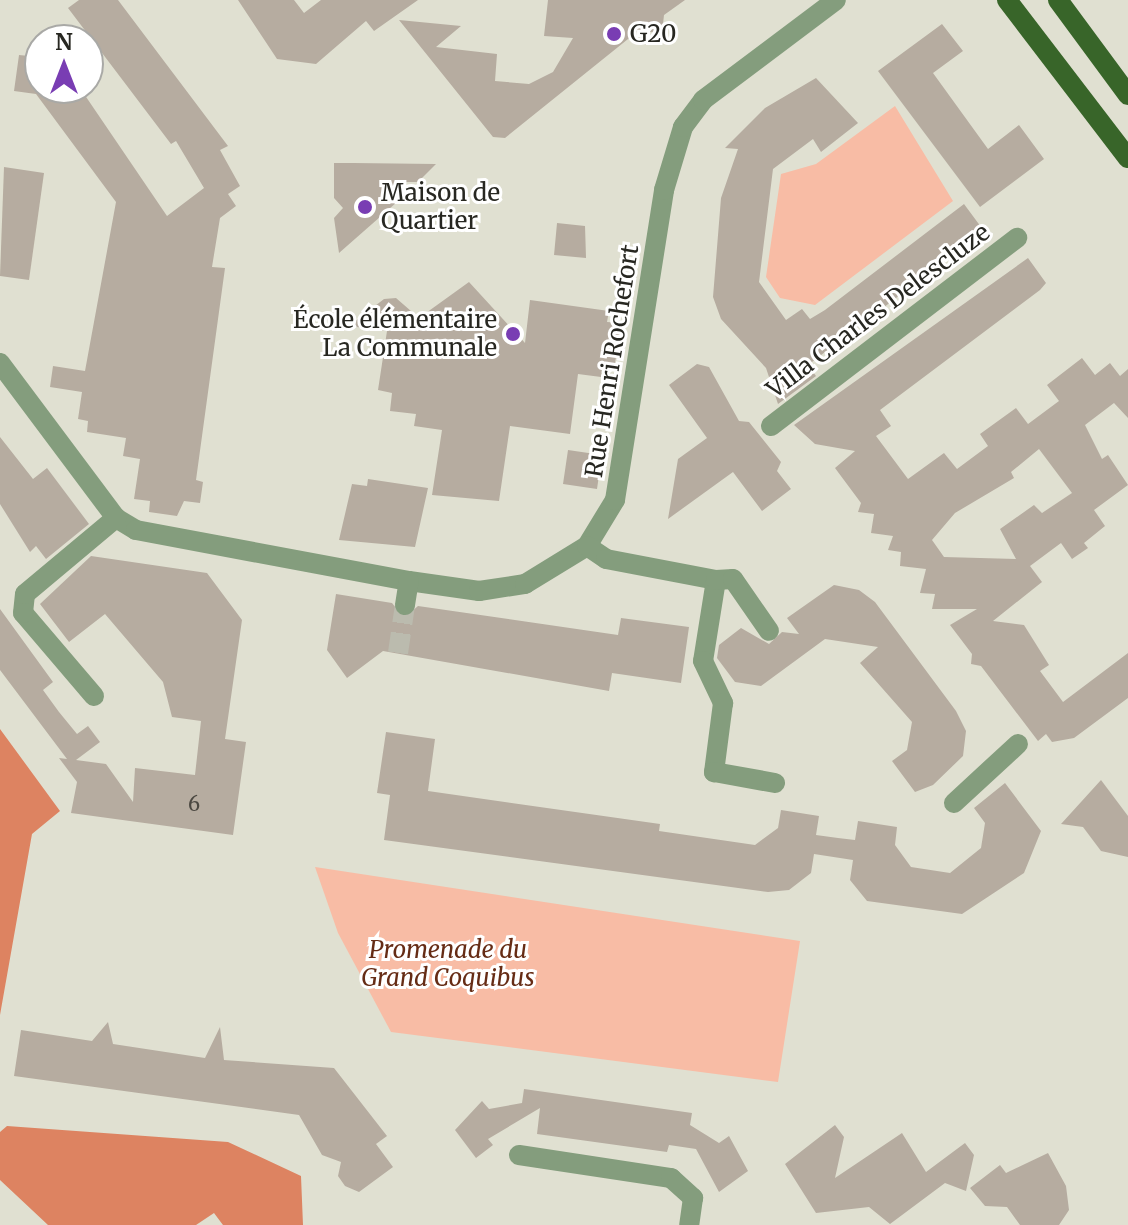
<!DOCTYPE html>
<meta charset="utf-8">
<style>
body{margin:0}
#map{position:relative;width:1128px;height:1225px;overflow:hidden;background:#e0e0d1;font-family:Merriweather,serif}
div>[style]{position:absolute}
.green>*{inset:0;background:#f8bca5}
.forest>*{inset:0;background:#dd8361}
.building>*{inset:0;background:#b6aca0}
.minor-tunnel>*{height:20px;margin-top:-10px;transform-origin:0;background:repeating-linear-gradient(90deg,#bbbbae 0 20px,transparent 0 30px)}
.minor>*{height:20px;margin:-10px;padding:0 10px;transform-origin:10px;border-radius:10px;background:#849d7d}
.major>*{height:20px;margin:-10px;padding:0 10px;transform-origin:10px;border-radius:10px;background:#386529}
.dots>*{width:22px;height:22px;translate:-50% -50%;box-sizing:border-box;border:4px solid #fff;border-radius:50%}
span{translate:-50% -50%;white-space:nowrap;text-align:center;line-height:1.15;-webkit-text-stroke:6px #fff;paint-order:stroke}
.number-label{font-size:20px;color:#4b4841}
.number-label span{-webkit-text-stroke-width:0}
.poi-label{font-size:24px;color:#272721}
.left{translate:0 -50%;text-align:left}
.right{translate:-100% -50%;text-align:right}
.street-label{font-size:24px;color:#272721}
.park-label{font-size:24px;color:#662c15;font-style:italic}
.north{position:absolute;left:24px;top:24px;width:80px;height:80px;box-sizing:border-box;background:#fff;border:2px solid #a9a9a6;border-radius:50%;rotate:0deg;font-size:22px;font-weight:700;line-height:32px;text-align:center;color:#272721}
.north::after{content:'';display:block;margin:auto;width:28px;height:36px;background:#793db3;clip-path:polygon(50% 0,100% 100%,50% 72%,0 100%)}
</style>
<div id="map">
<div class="green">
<div style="clip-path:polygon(895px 106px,953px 201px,815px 305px,780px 298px,766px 277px,781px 174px,816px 164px)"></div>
<div style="clip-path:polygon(315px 867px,800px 941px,778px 1082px,391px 1032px,338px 933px)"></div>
</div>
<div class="forest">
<div style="clip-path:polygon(0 729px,60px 811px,32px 834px,0 1015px)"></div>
<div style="clip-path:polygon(7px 1126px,228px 1142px,301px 1176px,303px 1225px,223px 1225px,214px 1213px,196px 1225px,48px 1225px,0 1180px,0 1132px)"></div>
</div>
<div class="building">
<div style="clip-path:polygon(79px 0,118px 0,228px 146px,220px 150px,240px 186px,228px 194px,236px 206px,220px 218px,212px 267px,225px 268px,196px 480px,203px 482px,200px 503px,184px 501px,177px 516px,149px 512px,150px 501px,134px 499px,140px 459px,123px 456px,126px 438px,87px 432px,88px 421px,78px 419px,82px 392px,50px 387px,53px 366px,85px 371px,116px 202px,36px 94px,14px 91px,19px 55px,39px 57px,40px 88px,80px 88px,167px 216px,204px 188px,176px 141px,171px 144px,68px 8px)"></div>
<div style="clip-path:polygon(238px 0,294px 0,304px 13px,321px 0,418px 0,374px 31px,366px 21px,316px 64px,277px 59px)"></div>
<div style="clip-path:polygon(548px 0,685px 0,664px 15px,662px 33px,638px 31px,505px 138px,493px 137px,399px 20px,461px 26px,436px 47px,497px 54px,495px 81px,529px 84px,553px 72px,573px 38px,544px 36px)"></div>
<div style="clip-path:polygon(942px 24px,963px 51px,933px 73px,988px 149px,1019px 125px,1044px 159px,980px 207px,878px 71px)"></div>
<div style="clip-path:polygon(816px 78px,858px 123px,821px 152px,813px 139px,773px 169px,759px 282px,786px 320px,802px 309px,810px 319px,825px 310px,964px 204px,984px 231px,808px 365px,816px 376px,778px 404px,766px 368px,721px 319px,713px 297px,721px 198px,738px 149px,725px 148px,765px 108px)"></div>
<div style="clip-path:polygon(334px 163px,353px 163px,436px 164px,418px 182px,405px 182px,405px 195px,339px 253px,334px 218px,343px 208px,334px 198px)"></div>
<div style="clip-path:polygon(4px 167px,44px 173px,29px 280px,0 276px)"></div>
<div style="clip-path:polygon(557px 223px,585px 226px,586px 258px,554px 255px)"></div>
<div style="clip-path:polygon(evenodd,1028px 258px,1046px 283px,1040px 290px,880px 410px,891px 426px,876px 436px,908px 479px,944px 453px,957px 469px,988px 446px,980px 434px,1016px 408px,1028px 424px,1059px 401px,1047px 385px,1082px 358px,1095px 375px,1110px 363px,1120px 376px,1128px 369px,1128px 418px,1114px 403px,1085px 425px,1102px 459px,1108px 455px,1128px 485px,1094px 510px,1105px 526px,1084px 543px,1088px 548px,1072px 559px,1061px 543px,1030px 566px,1042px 582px,993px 621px,1024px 625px,1049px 665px,1040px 671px,1063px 702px,1128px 653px,1128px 698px,1074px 738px,1052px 742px,1046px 734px,1038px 741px,981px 666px,971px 664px,972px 654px,950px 625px,977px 609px,932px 609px,935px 594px,920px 593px,926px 569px,900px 566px,901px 552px,888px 550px,893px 536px,871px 533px,874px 514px,858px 512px,861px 503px,835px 468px,855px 451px,815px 444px,794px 425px,1028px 258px,1039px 449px,1072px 493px,1042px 513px,1034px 505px,1000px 529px,1016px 559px,944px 557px,932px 540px,955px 513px,1014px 478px,1011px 472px,1039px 449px)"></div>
<div style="clip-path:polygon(469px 282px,525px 343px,530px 300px,609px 311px,607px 322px,621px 323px,614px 370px,602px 368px,601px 377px,578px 374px,570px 434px,510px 426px,499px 501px,432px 495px,442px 430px,414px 426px,416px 414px,390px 411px,392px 393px,378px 390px,387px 331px,349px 326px,384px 299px,396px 298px,419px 318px)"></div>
<div style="clip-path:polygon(697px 364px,709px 367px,739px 421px,749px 422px,781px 462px,777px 471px,791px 489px,762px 511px,733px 472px,668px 519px,678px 459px,707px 438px,669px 385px)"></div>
<div style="clip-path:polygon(0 437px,33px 479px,47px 468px,89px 524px,46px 559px,36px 546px,30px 552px,0 504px)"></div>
<div style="clip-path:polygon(568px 450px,602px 455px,597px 489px,563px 484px)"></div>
<div style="clip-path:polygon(368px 479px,428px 488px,415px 547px,339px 540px,352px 484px,367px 486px)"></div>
<div style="clip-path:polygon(91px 556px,207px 573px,242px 620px,225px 739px,246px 742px,233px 835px,71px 813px,77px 782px,59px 758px,67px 759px,0 670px,0 609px,53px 682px,43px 690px,59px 712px,77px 734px,88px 726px,100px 742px,76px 760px,106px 764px,133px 802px,135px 768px,195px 775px,201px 721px,172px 717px,163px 682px,105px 614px,69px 642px,40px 604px)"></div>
<div style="clip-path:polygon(834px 585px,859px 590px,875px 602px,956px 711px,966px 731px,963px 756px,933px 785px,915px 792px,892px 761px,907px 750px,912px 722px,860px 663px,878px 647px,825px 639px,761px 686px,735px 682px,717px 658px,719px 645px,741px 628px,769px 644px,782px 632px,799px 634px,787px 618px)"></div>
<div style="clip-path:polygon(336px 594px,392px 603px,404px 618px,418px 606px,618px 635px,621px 618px,689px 627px,681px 683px,612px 673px,609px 691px,383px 651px,347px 678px,327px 650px)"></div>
<div style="clip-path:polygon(386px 732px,435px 739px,428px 791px,660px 824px,659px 831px,755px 845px,778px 828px,781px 810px,819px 816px,816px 835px,838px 838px,855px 840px,858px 821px,897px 827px,895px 845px,911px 867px,950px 873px,981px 848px,985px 823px,974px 808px,1005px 783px,1041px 831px,1024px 873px,962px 914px,867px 901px,850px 880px,853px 860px,814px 854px,811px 873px,789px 890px,768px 892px,384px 840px,390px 795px,377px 793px)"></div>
<div style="clip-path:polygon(1101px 780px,1128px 816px,1128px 857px,1101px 851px,1083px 827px,1061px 824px)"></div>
<div style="clip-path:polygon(108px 1022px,113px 1044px,205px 1058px,220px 1027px,224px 1060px,334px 1068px,387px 1136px,376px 1144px,393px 1167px,359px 1192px,345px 1186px,338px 1176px,341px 1162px,322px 1155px,299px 1115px,14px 1076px,21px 1030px,92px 1041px)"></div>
<div style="clip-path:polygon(524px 1089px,692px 1113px,690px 1125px,719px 1143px,729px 1136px,748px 1171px,719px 1192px,696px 1149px,669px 1145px,667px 1152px,537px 1134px,540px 1108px,488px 1139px,493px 1145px,476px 1158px,455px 1130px,482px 1101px,489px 1109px,522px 1103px)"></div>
<div style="clip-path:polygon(835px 1125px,844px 1137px,835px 1178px,902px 1133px,926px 1172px,965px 1143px,974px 1155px,966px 1191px,945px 1183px,890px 1224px,869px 1207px,816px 1213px,785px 1164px)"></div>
<div style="clip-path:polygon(1048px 1153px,1066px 1186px,1069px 1210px,1059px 1225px,1020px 1225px,1007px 1207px,985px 1206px,970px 1188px,1000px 1165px,1006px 1173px)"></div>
</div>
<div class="minor-tunnel">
<div style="left:398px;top:653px;width:49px;rotate:-81.7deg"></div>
</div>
<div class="minor">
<div style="left:0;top:363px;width:194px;rotate:53.2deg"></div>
<div style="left:116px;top:518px;width:23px;rotate:31deg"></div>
<div style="left:136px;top:530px;width:278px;rotate:10.6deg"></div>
<div style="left:409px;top:581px;width:71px;rotate:8.1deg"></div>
<div style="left:479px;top:591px;width:47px;rotate:-8.7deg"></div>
<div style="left:525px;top:584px;width:73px;rotate:-31.5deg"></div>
<div style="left:587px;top:546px;width:54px;rotate:-58.7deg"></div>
<div style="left:615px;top:500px;width:314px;rotate:-81deg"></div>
<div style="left:664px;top:190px;width:66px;rotate:-73.2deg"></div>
<div style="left:683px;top:127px;width:34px;rotate:-53deg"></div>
<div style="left:703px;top:100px;width:166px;rotate:-36.9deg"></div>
<div style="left:771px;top:426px;width:310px;rotate:-37.4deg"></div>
<div style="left:587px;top:546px;width:23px;rotate:34deg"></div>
<div style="left:606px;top:559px;width:112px;rotate:10.8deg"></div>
<div style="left:716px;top:580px;width:82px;rotate:99.1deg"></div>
<div style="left:703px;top:661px;width:47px;rotate:64.5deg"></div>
<div style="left:723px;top:703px;width:70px;rotate:97.4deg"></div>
<div style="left:714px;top:772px;width:62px;rotate:10.2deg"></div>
<div style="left:716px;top:580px;width:17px;rotate:-3deg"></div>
<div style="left:733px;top:579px;width:63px;rotate:55.3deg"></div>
<div style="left:405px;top:605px;width:24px;rotate:-81deg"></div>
<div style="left:94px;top:696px;width:109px;rotate:-130.5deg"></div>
<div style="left:23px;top:613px;width:19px;rotate:-84deg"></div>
<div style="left:25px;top:594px;width:119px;rotate:-39.9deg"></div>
<div style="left:954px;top:803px;width:87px;rotate:-42.7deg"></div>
<div style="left:519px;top:1155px;width:154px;rotate:8.6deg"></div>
<div style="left:671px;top:1178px;width:30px;rotate:42deg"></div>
<div style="left:693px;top:1198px;width:27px;rotate:98deg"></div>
</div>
<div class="major">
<div style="left:1007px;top:0;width:199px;rotate:52.6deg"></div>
<div style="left:1058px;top:0;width:118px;rotate:53.6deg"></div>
</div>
<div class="dots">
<div style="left:614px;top:34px;background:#793db3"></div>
<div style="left:365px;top:207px;background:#793db3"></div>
<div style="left:513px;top:334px;background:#793db3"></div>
</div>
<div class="number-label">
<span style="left:194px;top:803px">6</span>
</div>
<div class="poi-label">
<span class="left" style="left:630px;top:34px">G20</span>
<span class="left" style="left:381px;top:207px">Maison de<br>Quartier</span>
<span class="right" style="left:497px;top:334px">École élémentaire<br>La Communale</span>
</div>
<div class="street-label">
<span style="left:878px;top:311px;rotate:-37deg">Villa Charles Delescluze</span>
<span style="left:612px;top:361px;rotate:-81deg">Rue Henri Rochefort</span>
</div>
<div class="park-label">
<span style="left:448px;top:964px">Promenade du<br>Grand Coquibus</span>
</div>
<div class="north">N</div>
</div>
